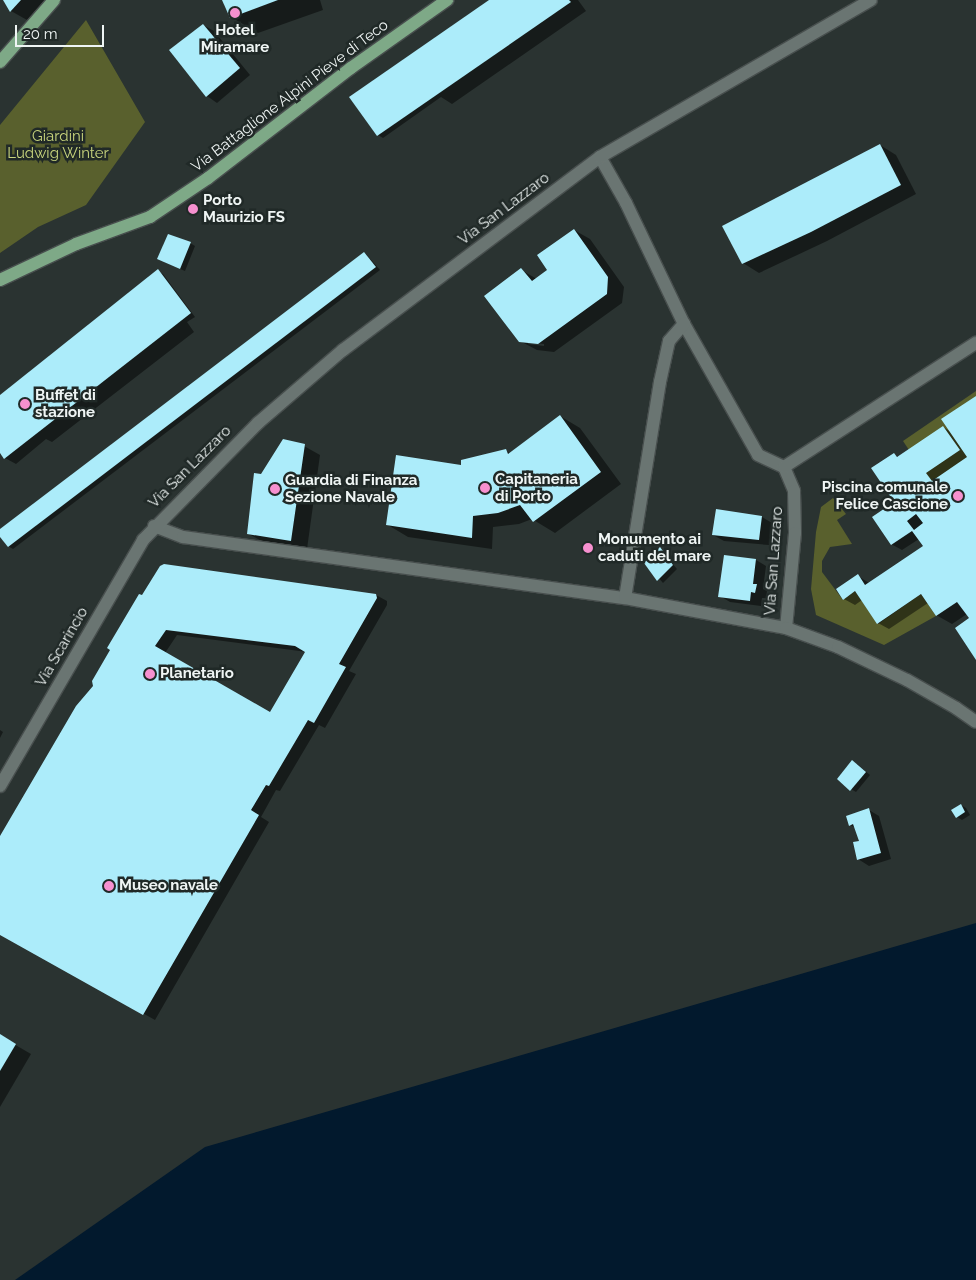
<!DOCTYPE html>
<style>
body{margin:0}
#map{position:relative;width:976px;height:1280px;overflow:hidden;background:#2a3331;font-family:Raleway,sans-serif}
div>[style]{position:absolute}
.green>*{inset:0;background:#59602d}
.water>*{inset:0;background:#02192d}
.shadow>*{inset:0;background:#0007}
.building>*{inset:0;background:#acecfa}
.roads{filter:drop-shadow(1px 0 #484f4e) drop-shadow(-1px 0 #484f4e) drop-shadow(0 1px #484f4e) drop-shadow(0 -1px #484f4e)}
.street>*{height:12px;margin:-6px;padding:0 6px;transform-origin:6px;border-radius:6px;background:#6a7572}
.secondary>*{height:12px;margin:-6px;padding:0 6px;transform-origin:6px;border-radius:6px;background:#6a7572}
.primary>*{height:12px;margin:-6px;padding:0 6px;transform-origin:6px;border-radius:6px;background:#7ea987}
.dots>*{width:14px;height:14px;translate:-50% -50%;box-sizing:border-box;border:2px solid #202927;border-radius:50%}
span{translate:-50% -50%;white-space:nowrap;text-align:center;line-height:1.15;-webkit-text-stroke:5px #202927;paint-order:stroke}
.poi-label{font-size:15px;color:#eff5f4;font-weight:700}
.left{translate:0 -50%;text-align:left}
.right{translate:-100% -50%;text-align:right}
.street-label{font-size:15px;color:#eff5f4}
.park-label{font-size:15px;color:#c9d57d}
.scale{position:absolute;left:15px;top:25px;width:89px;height:22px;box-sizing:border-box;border:2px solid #eff5f4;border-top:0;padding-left:6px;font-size:15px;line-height:18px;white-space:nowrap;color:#eff5f4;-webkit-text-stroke:4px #202927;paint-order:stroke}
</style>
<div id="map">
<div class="green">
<div style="clip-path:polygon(86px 20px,145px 122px,86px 205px,38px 227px,0 253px,0 125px)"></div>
<div style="clip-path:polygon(976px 391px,976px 551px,903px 441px)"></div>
<div style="clip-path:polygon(833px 498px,846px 514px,837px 520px,852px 544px,830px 547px,822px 561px,822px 572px,843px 600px,855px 591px,878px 624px,921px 594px,936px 616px,884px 645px,816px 615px,811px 589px,816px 532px,821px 507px)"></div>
</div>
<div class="water">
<div style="clip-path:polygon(976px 923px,976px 1280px,15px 1280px,205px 1147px)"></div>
</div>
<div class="shadow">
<div style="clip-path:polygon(4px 0,45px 0,27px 20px,11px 11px)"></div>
<div style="clip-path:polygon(224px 0,320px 0,323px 10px,258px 33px,231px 17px)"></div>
<div style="clip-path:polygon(492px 0,578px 0,586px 11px,452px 104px,441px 97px,383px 138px,378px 135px)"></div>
<div style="clip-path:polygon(203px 25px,214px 31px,250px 75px,217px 103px,207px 96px,171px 50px)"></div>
<div style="clip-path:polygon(880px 145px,896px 155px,916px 194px,827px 241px,759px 273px,743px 263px)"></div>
<div style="clip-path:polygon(evenodd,574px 230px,590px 239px,624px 287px,622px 303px,554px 352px,537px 350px,520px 341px,521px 270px,537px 279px,549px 270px,574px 230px,528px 342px,544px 344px,544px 346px,528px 344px,528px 342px)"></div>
<div style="clip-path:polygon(190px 243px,195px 246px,185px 271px,164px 262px)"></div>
<div style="clip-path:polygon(365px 253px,380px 270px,13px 549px,8px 546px,0 535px,0 531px)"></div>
<div style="clip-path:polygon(158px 271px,163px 274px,195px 317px,187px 322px,194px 332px,52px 442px,46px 439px,16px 464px,5px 458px,0 451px,0 396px)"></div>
<div style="clip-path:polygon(976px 398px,976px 657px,970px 619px,967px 614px,952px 624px,936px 615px,928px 603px,889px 629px,878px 623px,862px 600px,855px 605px,844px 599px,858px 576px,869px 583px,924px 546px,919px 539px,902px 550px,891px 544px,896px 502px,894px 455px,899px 457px,943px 427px,951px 432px)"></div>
<div style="clip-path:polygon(560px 416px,580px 428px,621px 484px,555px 533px,532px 519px,519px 524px,493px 527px,492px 549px,408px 537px,388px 525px,462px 467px,506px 451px,510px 453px)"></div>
<div style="clip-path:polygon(304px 446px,320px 455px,307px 549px,265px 543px,249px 534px,262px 475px)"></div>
<div style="clip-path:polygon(762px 517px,772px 523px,769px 545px,724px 541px,713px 535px)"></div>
<div style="clip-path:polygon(660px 549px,677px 569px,663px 583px,646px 563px)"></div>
<div style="clip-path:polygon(756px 560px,766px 566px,763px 589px,767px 591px,766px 598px,762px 598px,761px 606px,730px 602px,720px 596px)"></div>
<div style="clip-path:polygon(evenodd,376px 595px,387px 601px,387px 605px,349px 671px,356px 674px,325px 728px,319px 725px,280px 791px,276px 790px,261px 817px,269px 822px,155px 1020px,0 933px,0 839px,95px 686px,140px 596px,376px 595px,177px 635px,307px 652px,270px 714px,165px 653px,177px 635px)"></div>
<div style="clip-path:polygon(0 730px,3px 732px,0 738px)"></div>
<div style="clip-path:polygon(857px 764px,870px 775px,856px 792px,851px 789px)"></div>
<div style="clip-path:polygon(961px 805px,966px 808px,970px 815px,962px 820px,957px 817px)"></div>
<div style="clip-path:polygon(869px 810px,879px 816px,891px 859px,869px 866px,858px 859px,861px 842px,856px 828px,850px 825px)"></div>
<div style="clip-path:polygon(0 1036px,31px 1054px,0 1107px)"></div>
</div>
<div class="building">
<div style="clip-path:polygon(3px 0,21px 0,10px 12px)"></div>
<div style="clip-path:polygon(222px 0,278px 0,230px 18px)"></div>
<div style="clip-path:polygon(489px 0,569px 0,571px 2px,377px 136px,349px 97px)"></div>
<div style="clip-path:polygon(203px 24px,240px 68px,206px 97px,169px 50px)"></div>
<div style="clip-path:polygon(880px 144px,901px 185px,811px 232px,742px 264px,722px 226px)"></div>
<div style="clip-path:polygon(574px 229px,608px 277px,607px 294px,538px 344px,519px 342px,484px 296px,521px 268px,532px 281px,547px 270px,537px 255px)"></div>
<div style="clip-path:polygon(168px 234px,191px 242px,180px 269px,157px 259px)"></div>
<div style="clip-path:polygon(364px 252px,376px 267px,8px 547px,0 537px,0 529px)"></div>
<div style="clip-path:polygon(158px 269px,191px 313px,4px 459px,0 453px,0 395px)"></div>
<div style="clip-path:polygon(evenodd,976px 396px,976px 660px,955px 628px,969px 618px,957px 602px,936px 616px,921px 594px,877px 624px,855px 591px,843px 600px,836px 589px,858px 574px,865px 585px,923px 546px,912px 531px,891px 545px,872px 517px,894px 502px,871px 468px,894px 453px,897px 457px,943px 426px,960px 450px,926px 473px,932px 481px,967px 457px,941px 419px,976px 396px,916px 514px,923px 523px,914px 530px,907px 521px,916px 514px)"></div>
<div style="clip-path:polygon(560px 415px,601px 472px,533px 522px,520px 505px,498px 513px,473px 516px,472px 538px,386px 525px,396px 455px,461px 465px,461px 460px,506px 449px,508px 454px)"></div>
<div style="clip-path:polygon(283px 439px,305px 444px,291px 541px,247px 534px,254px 473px,261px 474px)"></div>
<div style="clip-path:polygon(716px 509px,762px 516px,759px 540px,712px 535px)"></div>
<div style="clip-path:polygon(660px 547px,673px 565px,657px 581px,644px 563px)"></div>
<div style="clip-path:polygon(724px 555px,756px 559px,753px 584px,757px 584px,755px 593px,751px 592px,750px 601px,718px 597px)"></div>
<div style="clip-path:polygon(evenodd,164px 564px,376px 594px,377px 598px,339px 664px,346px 667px,314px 723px,308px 720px,269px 786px,266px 785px,251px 810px,259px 815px,143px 1015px,0 935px,0 836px,76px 706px,93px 686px,92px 681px,110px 650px,107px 648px,139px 594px,142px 595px,160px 566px,164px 564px,166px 630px,295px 646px,305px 652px,270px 712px,155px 646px,166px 630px)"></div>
<div style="clip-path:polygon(852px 760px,866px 772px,850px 791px,837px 779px)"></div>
<div style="clip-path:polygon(961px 804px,965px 812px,956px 818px,951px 810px)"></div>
<div style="clip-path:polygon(869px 808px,881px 853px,857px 860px,853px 842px,859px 841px,853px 824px,849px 826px,846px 816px)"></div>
<div style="clip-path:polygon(0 1034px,16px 1044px,0 1071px)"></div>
</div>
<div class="roads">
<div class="street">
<div style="left:600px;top:157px;width:53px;rotate:60.5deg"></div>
<div style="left:626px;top:203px;width:134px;rotate:64.4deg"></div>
<div style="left:684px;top:324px;width:150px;rotate:60.5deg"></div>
<div style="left:758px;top:455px;width:29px;rotate:25deg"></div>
<div style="left:784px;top:467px;width:26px;rotate:67deg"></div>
<div style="left:794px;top:491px;width:42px;rotate:88.6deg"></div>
<div style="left:795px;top:533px;width:95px;rotate:95.4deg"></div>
<div style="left:784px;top:467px;width:229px;rotate:-32.9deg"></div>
<div style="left:154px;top:526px;width:31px;rotate:21deg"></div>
<div style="left:183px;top:537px;width:446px;rotate:7.9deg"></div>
<div style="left:625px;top:598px;width:164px;rotate:10.6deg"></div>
<div style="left:786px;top:628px;width:55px;rotate:20.1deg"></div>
<div style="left:838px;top:647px;width:76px;rotate:25.6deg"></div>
<div style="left:907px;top:680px;width:56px;rotate:29.7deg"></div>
<div style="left:956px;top:708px;width:24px;rotate:35deg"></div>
<div style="left:625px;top:598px;width:219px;rotate:-80.8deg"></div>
<div style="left:660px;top:382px;width:42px;rotate:-77.6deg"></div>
<div style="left:669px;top:341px;width:23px;rotate:-49deg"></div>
</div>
<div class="secondary">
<div style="left:0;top:786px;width:285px;rotate:-59.8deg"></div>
<div style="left:143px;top:540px;width:164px;rotate:-45.5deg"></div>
<div style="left:258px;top:423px;width:112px;rotate:-40.7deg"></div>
<div style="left:343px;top:350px;width:321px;rotate:-36.9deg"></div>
<div style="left:600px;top:157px;width:313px;rotate:-30.1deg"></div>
</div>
<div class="primary">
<div style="left:0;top:62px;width:82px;rotate:-48.9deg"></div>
<div style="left:0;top:280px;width:84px;rotate:-25.3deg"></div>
<div style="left:76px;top:244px;width:79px;rotate:-20deg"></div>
<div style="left:150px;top:217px;width:70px;rotate:-33.9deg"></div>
<div style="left:208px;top:178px;width:180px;rotate:-37.6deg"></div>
<div style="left:351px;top:68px;width:118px;rotate:-35.3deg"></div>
</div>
</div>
<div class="dots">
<div style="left:235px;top:13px;background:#f690cf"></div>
<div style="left:193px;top:209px;background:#f690cf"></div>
<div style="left:25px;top:404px;background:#f690cf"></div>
<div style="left:485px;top:488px;background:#f690cf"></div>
<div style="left:275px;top:489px;background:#f690cf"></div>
<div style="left:958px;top:496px;background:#f690cf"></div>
<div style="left:588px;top:548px;background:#f690cf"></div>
<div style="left:150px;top:674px;background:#f690cf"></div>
<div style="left:109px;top:886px;background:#f690cf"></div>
</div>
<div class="poi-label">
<span style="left:235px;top:39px">Hotel<br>Miramare</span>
<span class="left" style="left:203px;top:209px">Porto<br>Maurizio FS</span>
<span class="left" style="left:35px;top:404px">Buffet di<br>stazione</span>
<span class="left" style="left:495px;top:488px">Capitaneria<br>di Porto</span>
<span class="left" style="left:285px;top:489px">Guardia di Finanza<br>Sezione Navale</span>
<span class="right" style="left:948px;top:496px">Piscina comunale<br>Felice Cascione</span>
<span class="left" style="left:598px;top:548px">Monumento ai<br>caduti del mare</span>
<span class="left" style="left:160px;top:674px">Planetario</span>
<span class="left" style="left:119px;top:886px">Museo navale</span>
</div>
<div class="street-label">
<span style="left:290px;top:96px;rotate:-37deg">Via Battaglione Alpini Pieve di Teco</span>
<span style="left:504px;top:209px;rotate:-37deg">Via San Lazzaro</span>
<span style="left:190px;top:467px;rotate:-45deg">Via San Lazzaro</span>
<span style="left:774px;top:561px;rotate:-86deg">Via San Lazzaro</span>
<span style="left:62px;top:647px;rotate:-60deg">Via Scarincio</span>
</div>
<div class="park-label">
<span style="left:58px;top:145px">Giardini<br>Ludwig Winter</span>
</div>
<div class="scale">20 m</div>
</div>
